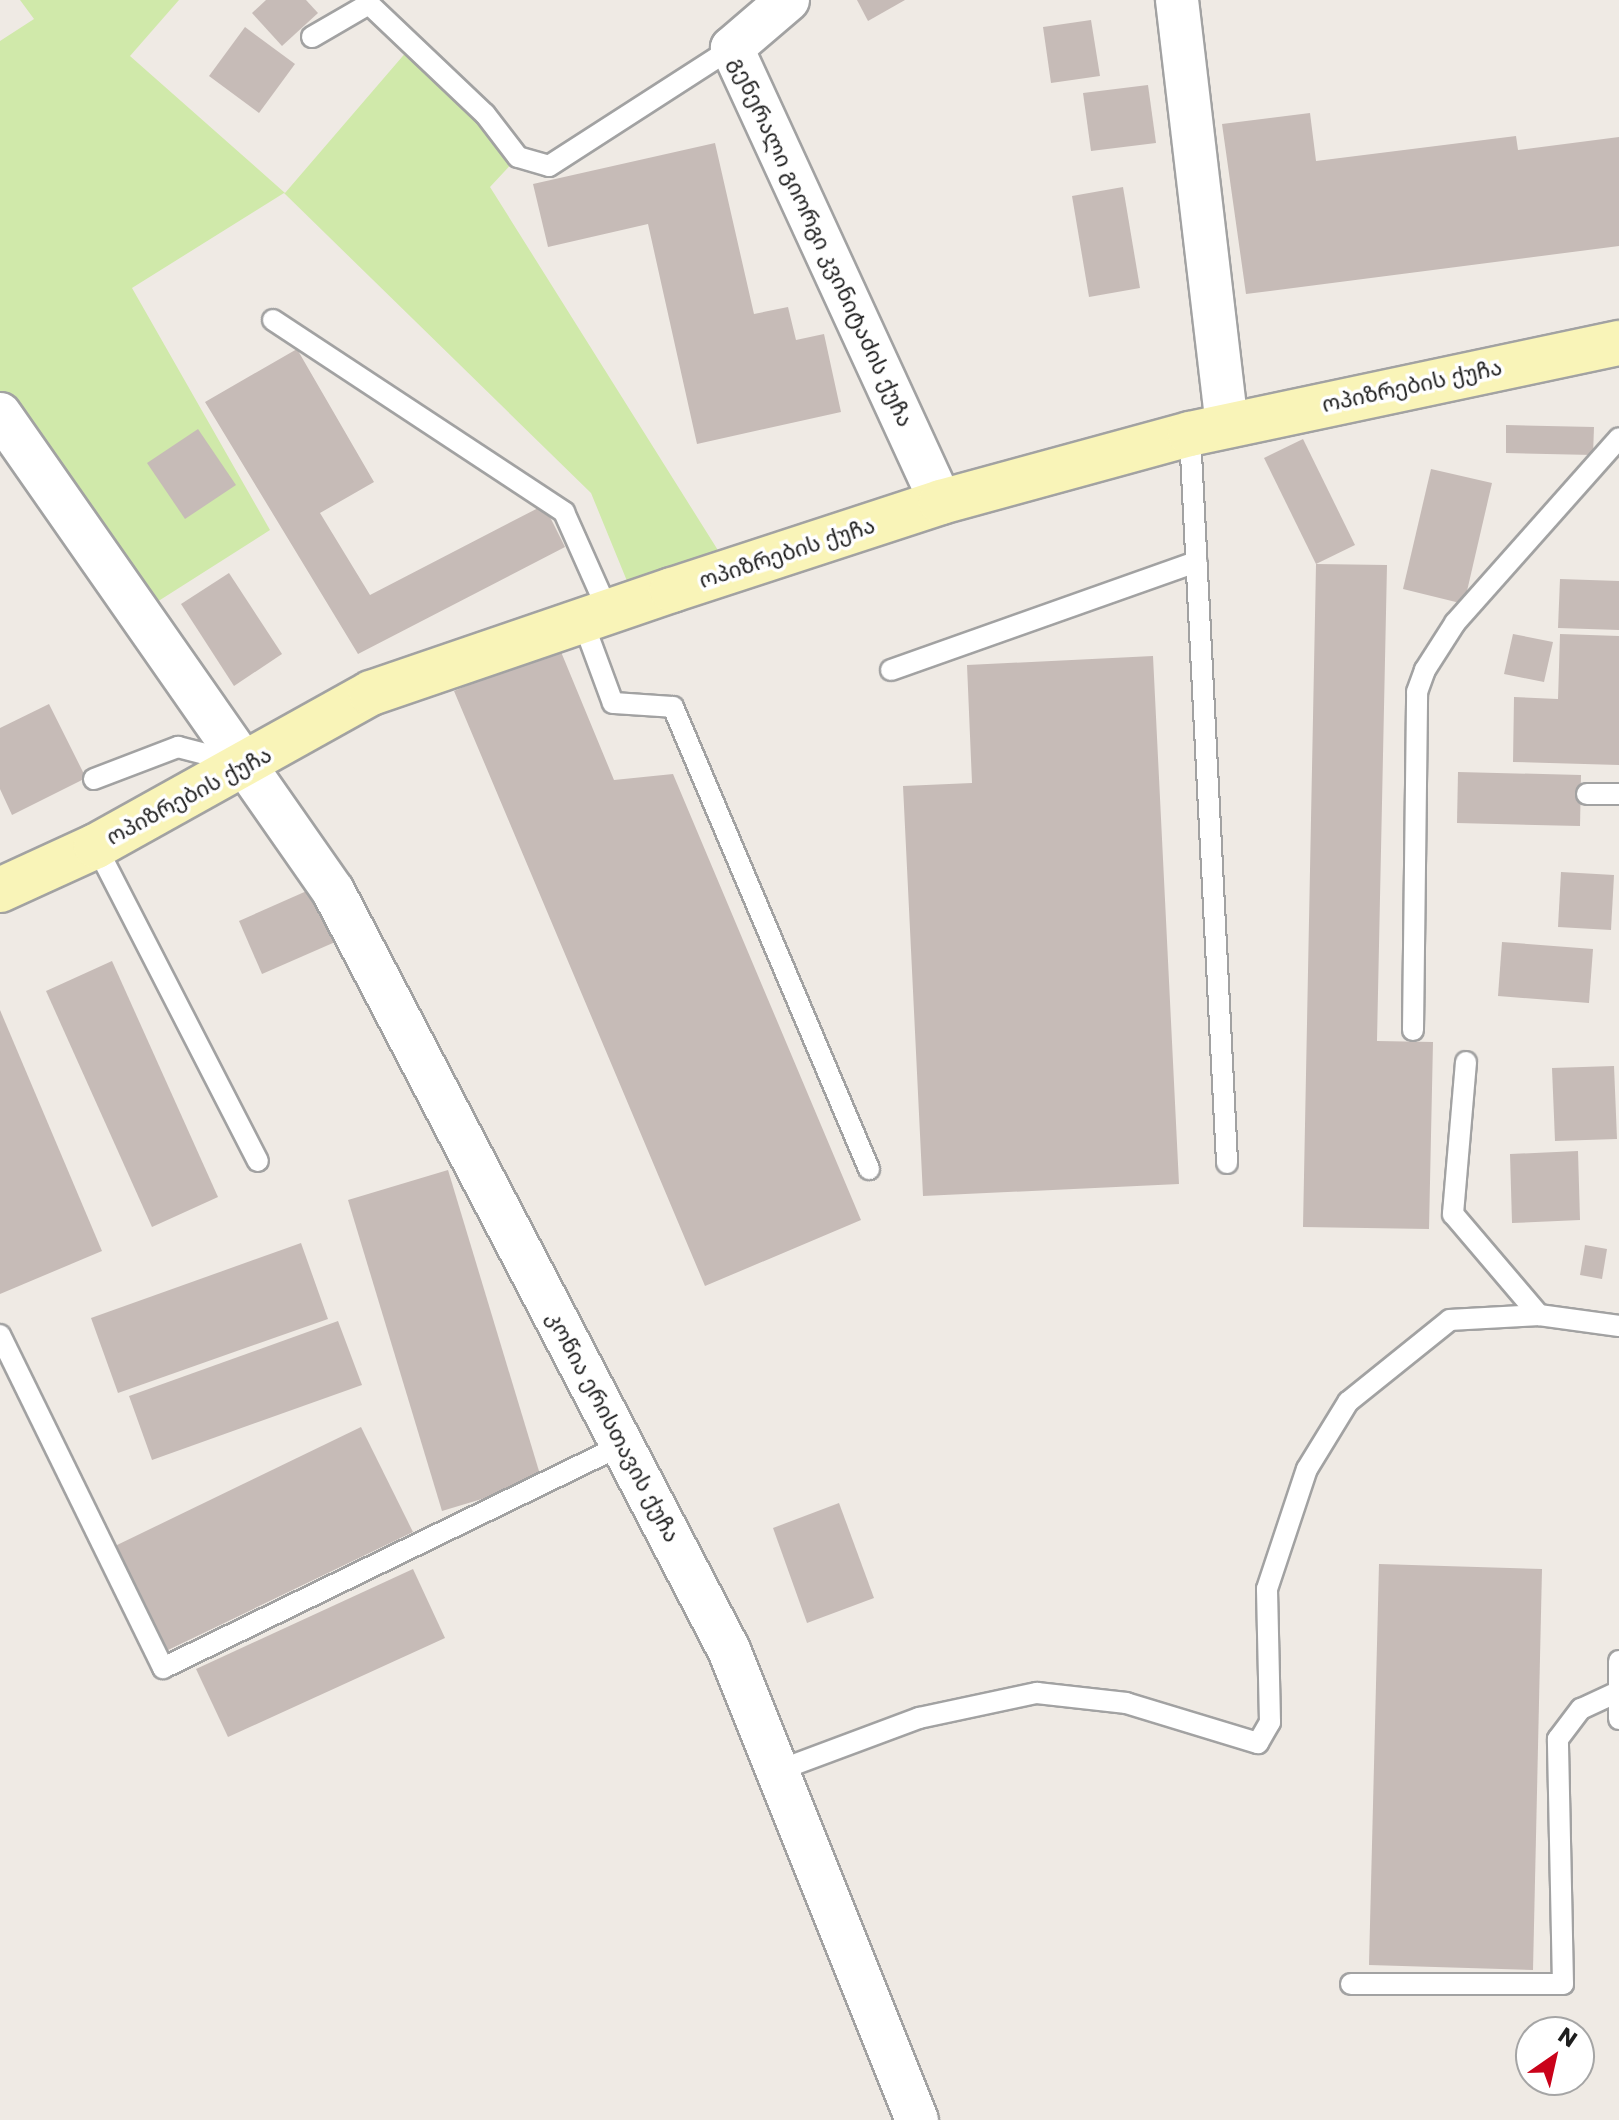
<!DOCTYPE html>
<meta charset="utf-8">
<style>
body{margin:0}
#map{position:relative;width:1619px;height:2120px;overflow:hidden;background:#efeae4;font-family:Poppins,"Noto Sans Georgian",sans-serif}
div>[style]{position:absolute}
.grass>*{inset:0;background:#d0e9aa}
.building>*{inset:0;background:#c6bbb7}
.roads{filter:drop-shadow(2px 0 #a2a2a2) drop-shadow(-2px 0 #a2a2a2) drop-shadow(0 2px #a2a2a2) drop-shadow(0 -2px #a2a2a2)}
.lane>*{height:20px;margin:-10px;padding:0 10px;transform-origin:10px;border-radius:10px;background:#fff}
.street>*{height:42px;margin:-21px;padding:0 21px;transform-origin:21px;border-radius:21px;background:#fff}
.secondary>*{height:44px;margin:-22px;padding:0 22px;transform-origin:22px;border-radius:22px;background:#f9f4b8}
span{translate:-50% -50%;white-space:nowrap;text-align:center;line-height:1.15;-webkit-text-stroke:7px #fff;paint-order:stroke}
.street-label{font-size:22px;color:#1e1e1e}
.north{position:absolute;left:1515px;top:2016px;width:80px;height:80px;box-sizing:border-box;background:#fff;border:2px solid #a5a5a5;border-radius:50%;rotate:34deg;font-size:22px;font-weight:700;line-height:32px;text-align:center;color:#1e1e1e}
.north::after{content:'';display:block;margin:auto;width:28px;height:36px;background:#ca021a;clip-path:polygon(50% 0,100% 100%,50% 72%,0 100%)}
</style>
<div id="map">
<div class="grass">
<div style="clip-path:polygon(20px 0,179px 0,130px 56px,285px 193px,414px 43px,518px 157px,490px 187px,731px 571px,636px 603px,591px 493px,284px 193px,132px 288px,270px 530px,138px 614px,0 414px,0 41px,34px 19px)"></div>
</div>
<div class="building">
<div style="clip-path:polygon(266px 0,306px 0,318px 13px,282px 46px,252px 13px)"></div>
<div style="clip-path:polygon(857px 0,905px 0,868px 21px)"></div>
<div style="clip-path:polygon(1091px 20px,1100px 76px,1051px 83px,1043px 27px)"></div>
<div style="clip-path:polygon(245px 27px,295px 64px,259px 113px,209px 76px)"></div>
<div style="clip-path:polygon(1148px 85px,1156px 143px,1091px 151px,1083px 93px)"></div>
<div style="clip-path:polygon(1310px 113px,1316px 161px,1516px 136px,1518px 150px,1619px 137px,1619px 246px,1246px 294px,1222px 124px)"></div>
<div style="clip-path:polygon(715px 143px,754px 314px,788px 307px,796px 340px,824px 334px,841px 412px,697px 444px,648px 224px,548px 247px,533px 184px)"></div>
<div style="clip-path:polygon(1123px 187px,1140px 288px,1089px 297px,1072px 196px)"></div>
<div style="clip-path:polygon(297px 349px,374px 482px,320px 513px,370px 595px,544px 505px,565px 547px,358px 654px,205px 402px)"></div>
<div style="clip-path:polygon(1506px 425px,1594px 427px,1593px 455px,1506px 453px)"></div>
<div style="clip-path:polygon(198px 429px,236px 485px,185px 519px,147px 463px)"></div>
<div style="clip-path:polygon(1303px 439px,1355px 545px,1316px 564px,1264px 458px)"></div>
<div style="clip-path:polygon(1431px 469px,1492px 483px,1464px 604px,1403px 589px)"></div>
<div style="clip-path:polygon(1316px 564px,1387px 565px,1377px 1041px,1433px 1042px,1429px 1229px,1303px 1227px)"></div>
<div style="clip-path:polygon(229px 573px,282px 654px,234px 686px,181px 604px)"></div>
<div style="clip-path:polygon(1560px 579px,1619px 581px,1619px 630px,1558px 628px)"></div>
<div style="clip-path:polygon(1513px 634px,1553px 642px,1544px 682px,1504px 674px)"></div>
<div style="clip-path:polygon(1560px 634px,1619px 636px,1619px 765px,1513px 762px,1514px 697px,1558px 699px)"></div>
<div style="clip-path:polygon(559px 647px,614px 780px,673px 774px,861px 1220px,705px 1286px,454px 691px)"></div>
<div style="clip-path:polygon(1153px 656px,1179px 1184px,923px 1196px,903px 786px,972px 783px,967px 665px)"></div>
<div style="clip-path:polygon(49px 704px,86px 778px,12px 815px,0 789px,0 728px)"></div>
<div style="clip-path:polygon(1458px 772px,1581px 775px,1580px 826px,1457px 823px)"></div>
<div style="clip-path:polygon(1561px 872px,1614px 875px,1611px 930px,1558px 927px)"></div>
<div style="clip-path:polygon(318px 886px,342px 939px,262px 974px,239px 921px)"></div>
<div style="clip-path:polygon(1502px 942px,1593px 949px,1589px 1003px,1498px 996px)"></div>
<div style="clip-path:polygon(112px 961px,218px 1197px,152px 1227px,46px 991px)"></div>
<div style="clip-path:polygon(0 1010px,102px 1251px,0 1294px)"></div>
<div style="clip-path:polygon(1614px 1066px,1617px 1139px,1555px 1141px,1552px 1068px)"></div>
<div style="clip-path:polygon(1578px 1151px,1580px 1220px,1512px 1223px,1510px 1154px)"></div>
<div style="clip-path:polygon(448px 1170px,542px 1481px,442px 1511px,348px 1200px)"></div>
<div style="clip-path:polygon(301px 1243px,328px 1319px,118px 1393px,91px 1318px)"></div>
<div style="clip-path:polygon(1585px 1245px,1607px 1249px,1602px 1279px,1580px 1275px)"></div>
<div style="clip-path:polygon(338px 1321px,362px 1385px,152px 1460px,129px 1396px)"></div>
<div style="clip-path:polygon(361px 1427px,413px 1532px,166px 1651px,115px 1546px)"></div>
<div style="clip-path:polygon(839px 1503px,874px 1598px,807px 1623px,773px 1528px)"></div>
<div style="clip-path:polygon(1379px 1564px,1542px 1569px,1533px 1970px,1369px 1965px)"></div>
<div style="clip-path:polygon(413px 1569px,445px 1638px,228px 1737px,196px 1669px)"></div>
</div>
<div class="roads">
<div class="lane">
<div style="left:312px;top:37px;width:66px;rotate:-30.1deg"></div>
<div style="left:369px;top:4px;width:160px;rotate:43.5deg"></div>
<div style="left:485px;top:114px;width:54px;rotate:52.5deg"></div>
<div style="left:518px;top:157px;width:32px;rotate:16deg"></div>
<div style="left:549px;top:166px;width:218px;rotate:-32.8deg"></div>
<div style="left:273px;top:320px;width:349px;rotate:33.4deg"></div>
<div style="left:564px;top:512px;width:111px;rotate:66deg"></div>
<div style="left:1190px;top:434px;width:730px;rotate:87.09deg"></div>
<div style="left:583px;top:622px;width:86px;rotate:69.7deg"></div>
<div style="left:613px;top:703px;width:60px;rotate:3.8deg"></div>
<div style="left:673px;top:707px;width:502px;rotate:67.01deg"></div>
<div style="left:891px;top:670px;width:324px;rotate:-19.5deg"></div>
<div style="left:94px;top:779px;width:90px;rotate:-20.9deg"></div>
<div style="left:178px;top:747px;width:60px;rotate:14.5deg"></div>
<div style="left:1587px;top:794px;width:32px"></div>
<div style="left:96px;top:846px;width:354px;rotate:62.8deg"></div>
<div style="left:1413px;top:1030px;width:338px;rotate:-89.3deg"></div>
<div style="left:1417px;top:692px;width:23px;rotate:-70deg"></div>
<div style="left:1425px;top:670px;width:56px;rotate:-57.4deg"></div>
<div style="left:1455px;top:623px;width:247px;rotate:-48.4deg"></div>
<div style="left:1466px;top:1062px;width:153px;rotate:94.9deg"></div>
<div style="left:1453px;top:1214px;width:133px;rotate:49.6deg"></div>
<div style="left:1539px;top:1315px;width:81px;rotate:7.8deg"></div>
<div style="left:0;top:1335px;width:371px;rotate:63.9deg"></div>
<div style="left:163px;top:1668px;width:510px;rotate:-25.91deg"></div>
<div style="left:1619px;top:1661px;width:58px;rotate:90deg"></div>
<div style="left:777px;top:1771px;width:152px;rotate:-20.5deg"></div>
<div style="left:919px;top:1718px;width:121px;rotate:-12deg"></div>
<div style="left:1037px;top:1693px;width:90px;rotate:6.4deg"></div>
<div style="left:1126px;top:1703px;width:138px;rotate:16.9deg"></div>
<div style="left:1258px;top:1743px;width:24px;rotate:-60deg"></div>
<div style="left:1270px;top:1722px;width:133px;rotate:-91.3deg"></div>
<div style="left:1267px;top:1589px;width:126px;rotate:-71.6deg"></div>
<div style="left:1307px;top:1469px;width:79px;rotate:-58.5deg"></div>
<div style="left:1348px;top:1402px;width:131px;rotate:-38.8deg"></div>
<div style="left:1450px;top:1320px;width:89px;rotate:-3.2deg"></div>
<div style="left:1351px;top:1984px;width:212px"></div>
<div style="left:1563px;top:1984px;width:245px;rotate:-91.2deg"></div>
<div style="left:1558px;top:1739px;width:38px;rotate:-53deg"></div>
<div style="left:1581px;top:1709px;width:38px;rotate:-25deg"></div>
</div>
<div class="street">
<div style="left:788px;top:0;width:74px;rotate:139.4deg"></div>
<div style="left:732px;top:48px;width:500px;rotate:65.3deg"></div>
<div style="left:1177px;top:0;width:427px;rotate:83.3deg"></div>
<div style="left:0;top:414px;width:582px;rotate:55.08deg"></div>
<div style="left:333px;top:891px;width:856px;rotate:62.45deg"></div>
<div style="left:729px;top:1650px;width:506px;rotate:68.2deg"></div>
</div>
<div class="secondary">
<div style="left:0;top:890px;width:106px;rotate:-24.6deg"></div>
<div style="left:96px;top:846px;width:315px;rotate:-29.1deg"></div>
<div style="left:371px;top:693px;width:318px;rotate:-18.9deg"></div>
<div style="left:672px;top:590px;width:283px;rotate:-18.1deg"></div>
<div style="left:941px;top:502px;width:258px;rotate:-15.3deg"></div>
<div style="left:1190px;top:434px;width:439px;rotate:-12deg"></div>
</div>
</div>
<div class="street-label">
<span style="left:821px;top:242px;rotate:65deg">გენერალი გიორგი კვინიტაძის ქუჩა</span>
<span style="left:1412px;top:386px;rotate:-12deg">ოპიზრების ქუჩა</span>
<span style="left:787px;top:553px;rotate:-18deg">ოპიზრების ქუჩა</span>
<span style="left:189px;top:796px;rotate:-28deg">ოპიზრების ქუჩა</span>
<span style="left:613px;top:1427px;rotate:62deg">კოწია ერისთავის ქუჩა</span>
</div>
<div class="north">N</div>
</div>
